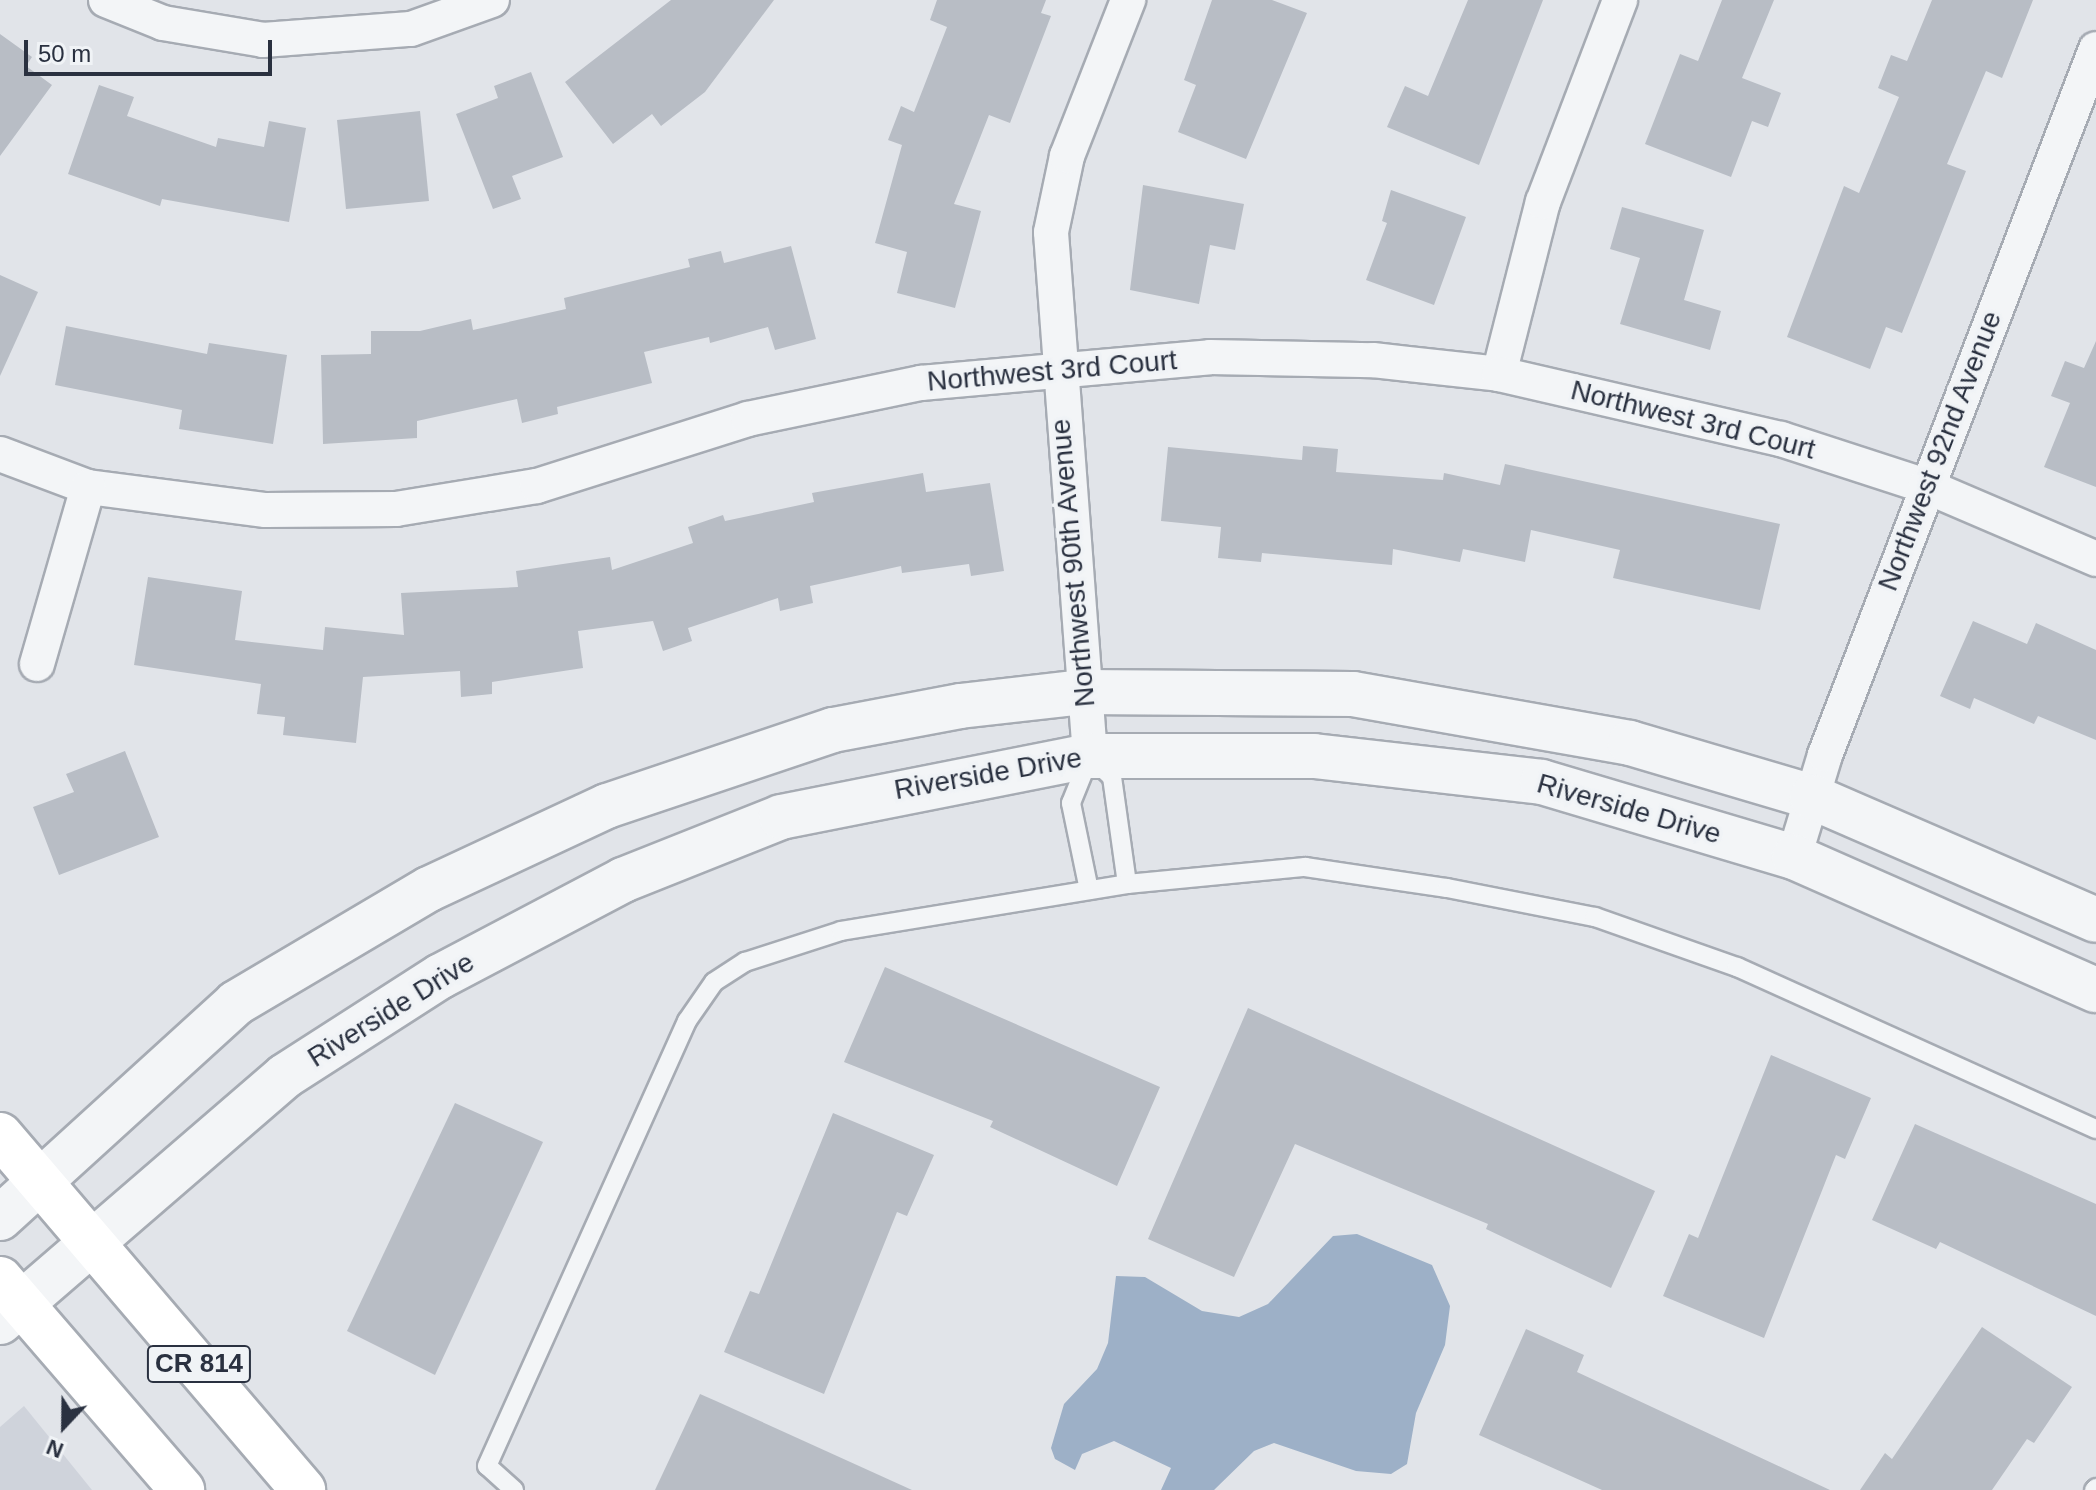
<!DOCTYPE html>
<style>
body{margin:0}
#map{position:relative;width:2096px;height:1490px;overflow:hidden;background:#e1e4e9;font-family:Helvetica,sans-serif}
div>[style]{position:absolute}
.built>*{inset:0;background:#cfd3db}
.water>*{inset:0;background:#9db0c7}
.building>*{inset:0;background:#b8bdc5}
.roads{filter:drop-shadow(2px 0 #a6abb3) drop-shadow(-2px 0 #a6abb3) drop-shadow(0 2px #a6abb3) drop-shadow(0 -2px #a6abb3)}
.service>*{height:18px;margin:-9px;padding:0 9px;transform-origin:9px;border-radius:9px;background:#f3f5f7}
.minor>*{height:34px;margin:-17px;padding:0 17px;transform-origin:17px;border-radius:17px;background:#f3f5f7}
.tertiary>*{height:44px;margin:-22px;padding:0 22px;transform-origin:22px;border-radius:22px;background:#f3f5f7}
.primary>*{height:44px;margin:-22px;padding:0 22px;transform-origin:22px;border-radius:22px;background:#fff}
span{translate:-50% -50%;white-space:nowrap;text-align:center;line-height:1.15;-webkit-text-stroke:7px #f0f3f6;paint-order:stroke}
.shield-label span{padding:2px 6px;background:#f0f3f6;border:2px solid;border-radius:6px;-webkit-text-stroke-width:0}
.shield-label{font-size:26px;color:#2a3140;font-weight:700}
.street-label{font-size:28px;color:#2a3140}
.north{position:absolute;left:24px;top:1386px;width:80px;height:80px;-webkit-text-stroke:6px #f0f3f6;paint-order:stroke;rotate:202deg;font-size:22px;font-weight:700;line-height:32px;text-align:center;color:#2a3140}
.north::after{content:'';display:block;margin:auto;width:28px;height:36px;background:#2a3140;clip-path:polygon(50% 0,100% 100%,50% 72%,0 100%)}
.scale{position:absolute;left:24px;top:40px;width:248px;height:36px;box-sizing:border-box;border:4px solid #2a3140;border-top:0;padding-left:10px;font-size:24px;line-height:28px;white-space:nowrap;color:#2a3140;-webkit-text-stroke:6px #f0f3f6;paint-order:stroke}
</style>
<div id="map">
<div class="built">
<div style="clip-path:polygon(24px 1406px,92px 1490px,0 1490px,0 1427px)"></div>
</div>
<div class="water">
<div style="clip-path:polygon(1357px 1234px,1432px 1265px,1450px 1306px,1445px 1345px,1416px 1413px,1407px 1464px,1391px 1474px,1356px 1471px,1274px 1443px,1254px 1451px,1214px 1490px,1161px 1490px,1171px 1468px,1114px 1441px,1082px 1454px,1075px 1470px,1055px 1459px,1051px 1448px,1064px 1404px,1097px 1369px,1108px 1343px,1116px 1276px,1145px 1277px,1202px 1311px,1239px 1317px,1268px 1304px,1333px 1236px)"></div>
</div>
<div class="building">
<div style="clip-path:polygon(671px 0,774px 0,705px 92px,661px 126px,652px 114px,613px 144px,565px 82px)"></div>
<div style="clip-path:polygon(937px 0,1046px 0,1041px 13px,1051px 16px,1010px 123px,989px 115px,954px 204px,981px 211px,955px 308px,897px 293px,907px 252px,875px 243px,902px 145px,888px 140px,901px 106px,914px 112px,947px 27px,930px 20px)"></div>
<div style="clip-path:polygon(1212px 0,1272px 0,1307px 13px,1246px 159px,1178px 132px,1196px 85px,1184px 80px)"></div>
<div style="clip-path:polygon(1468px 0,1543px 0,1479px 165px,1387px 127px,1405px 86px,1428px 96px)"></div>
<div style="clip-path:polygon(1722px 0,1774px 0,1742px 78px,1781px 93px,1768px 127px,1752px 121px,1731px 177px,1645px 144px,1680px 54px,1698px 61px)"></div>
<div style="clip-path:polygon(1932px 0,2033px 0,2002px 78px,1986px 71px,1947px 164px,1966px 171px,1902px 333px,1886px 327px,1870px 369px,1787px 337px,1844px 186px,1859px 193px,1899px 97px,1878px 88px,1891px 55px,1907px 61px)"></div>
<div style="clip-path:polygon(0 34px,32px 57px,26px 66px,52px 85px,0 156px)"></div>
<div style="clip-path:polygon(531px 72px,563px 157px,512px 176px,521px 199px,493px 209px,456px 114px,498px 98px,494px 86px)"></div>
<div style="clip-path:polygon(99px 85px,134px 97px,127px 116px,216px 147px,218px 138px,264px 147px,269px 121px,306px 128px,289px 222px,162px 199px,160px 206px,68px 174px)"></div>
<div style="clip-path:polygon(420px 111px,429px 201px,346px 209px,337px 120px)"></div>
<div style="clip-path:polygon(1143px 185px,1244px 204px,1235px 250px,1210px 245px,1199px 304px,1130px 290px)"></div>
<div style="clip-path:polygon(1391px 190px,1466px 217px,1434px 305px,1366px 280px,1387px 223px,1382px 221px)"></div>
<div style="clip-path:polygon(1622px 207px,1704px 230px,1684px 300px,1721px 311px,1710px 350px,1620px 324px,1640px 258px,1610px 249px)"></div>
<div style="clip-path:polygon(791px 246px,816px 339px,775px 350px,768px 327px,710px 343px,709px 337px,644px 352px,652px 383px,557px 407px,558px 414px,522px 423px,517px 399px,417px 421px,417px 438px,323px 444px,321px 355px,371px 354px,371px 331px,420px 331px,471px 319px,473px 330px,566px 309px,564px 298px,690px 267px,688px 259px,721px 251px,724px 263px)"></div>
<div style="clip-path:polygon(0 275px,38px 292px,0 376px)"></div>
<div style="clip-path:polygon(66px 326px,207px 354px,209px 343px,287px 355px,273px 444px,179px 429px,182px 410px,55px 385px)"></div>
<div style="clip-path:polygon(2096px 341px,2096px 487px,2044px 467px,2070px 403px,2051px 396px,2065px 361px,2084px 368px)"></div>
<div style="clip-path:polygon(1303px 446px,1338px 449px,1336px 472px,1443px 480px,1444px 473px,1500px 485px,1505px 464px,1780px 524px,1760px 610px,1613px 578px,1620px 550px,1531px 530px,1525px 562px,1463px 549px,1460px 562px,1393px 549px,1392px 565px,1262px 553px,1261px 562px,1218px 558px,1221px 527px,1161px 521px,1168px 447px,1302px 460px)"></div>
<div style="clip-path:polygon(923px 473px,926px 492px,990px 483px,1004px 571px,971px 576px,969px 564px,902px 573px,901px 566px,810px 586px,813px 603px,780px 611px,778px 598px,688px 628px,692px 641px,663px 651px,653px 621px,578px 631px,583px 668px,492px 682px,492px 694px,461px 697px,460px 671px,363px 677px,356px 743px,283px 735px,285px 717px,257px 714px,261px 684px,134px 665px,148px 577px,242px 591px,235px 640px,323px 650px,325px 627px,404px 635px,401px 593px,518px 587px,516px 571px,610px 557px,612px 570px,693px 543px,688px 527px,723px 515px,725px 521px,814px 502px,812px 493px)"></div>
<div style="clip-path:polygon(1973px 621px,2027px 644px,2036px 623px,2096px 650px,2096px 740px,2038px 716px,2034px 724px,1974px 698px,1970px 709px,1940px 696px)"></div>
<div style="clip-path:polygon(125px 751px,159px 837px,59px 875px,33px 807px,74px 792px,66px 774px)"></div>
<div style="clip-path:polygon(885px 967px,1160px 1087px,1117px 1186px,990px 1127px,993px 1121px,844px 1062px)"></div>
<div style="clip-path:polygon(1248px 1008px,1655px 1191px,1611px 1288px,1486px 1229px,1488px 1224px,1295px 1144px,1234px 1277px,1148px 1239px)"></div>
<div style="clip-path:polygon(1771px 1055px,1871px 1098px,1845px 1159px,1836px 1155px,1764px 1338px,1663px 1296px,1689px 1234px,1698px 1238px)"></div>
<div style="clip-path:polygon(455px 1103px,543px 1142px,435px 1375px,347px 1331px)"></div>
<div style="clip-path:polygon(833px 1113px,934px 1155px,907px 1216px,897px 1212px,824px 1394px,724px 1352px,750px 1291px,759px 1294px)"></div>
<div style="clip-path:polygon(1915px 1124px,2096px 1204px,2096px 1316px,1940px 1242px,1936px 1249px,1872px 1220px)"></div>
<div style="clip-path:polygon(1982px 1327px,2072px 1387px,2034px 1443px,2027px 1439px,1992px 1490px,1860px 1490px,1885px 1453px,1892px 1459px)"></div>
<div style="clip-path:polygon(1526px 1329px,1584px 1355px,1577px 1372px,1830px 1490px,1602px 1490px,1479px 1435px)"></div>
<div style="clip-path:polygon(700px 1394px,716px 1401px,912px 1490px,655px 1490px)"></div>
</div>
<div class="roads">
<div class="service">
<div style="left:1089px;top:890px;width:89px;rotate:-101.7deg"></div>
<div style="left:1071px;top:803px;width:51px;rotate:-68deg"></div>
<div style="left:1090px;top:756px;width:30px;rotate:44deg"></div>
<div style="left:1112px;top:777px;width:108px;rotate:82deg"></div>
<div style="left:514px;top:1490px;width:36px;rotate:-138deg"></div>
<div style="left:487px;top:1466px;width:488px;rotate:-65.8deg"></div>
<div style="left:687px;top:1021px;width:47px;rotate:-55.3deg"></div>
<div style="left:714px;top:982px;width:37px;rotate:-33deg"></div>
<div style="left:745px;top:962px;width:101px;rotate:-17.9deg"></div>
<div style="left:841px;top:931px;width:290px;rotate:-9.3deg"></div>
<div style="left:1127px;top:884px;width:179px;rotate:-5.5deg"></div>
<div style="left:1305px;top:867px;width:144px;rotate:8.4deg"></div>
<div style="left:1447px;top:888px;width:151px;rotate:11.1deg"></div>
<div style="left:1595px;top:917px;width:151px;rotate:19.4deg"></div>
<div style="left:1737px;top:967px;width:394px;rotate:24.3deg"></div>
<div style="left:2094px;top:1490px;width:3px;rotate:-45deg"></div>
</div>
<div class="minor">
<div style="left:106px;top:0;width:61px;rotate:22deg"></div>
<div style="left:163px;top:23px;width:101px;rotate:9.6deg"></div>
<div style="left:263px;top:40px;width:148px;rotate:-4.3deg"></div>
<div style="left:411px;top:29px;width:86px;rotate:-19.7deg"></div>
<div style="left:1499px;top:374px;width:178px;rotate:-75.7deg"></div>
<div style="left:1543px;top:202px;width:216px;rotate:-69.1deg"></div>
<div style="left:0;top:454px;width:94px;rotate:20.6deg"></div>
<div style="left:88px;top:487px;width:179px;rotate:7.4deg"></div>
<div style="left:266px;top:510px;width:130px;rotate:-0.4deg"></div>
<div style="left:396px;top:509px;width:143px;rotate:-9.3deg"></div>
<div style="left:537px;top:486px;width:221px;rotate:-17.6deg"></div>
<div style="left:748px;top:419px;width:177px;rotate:-11.8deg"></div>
<div style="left:921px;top:383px;width:290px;rotate:-5.1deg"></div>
<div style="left:1210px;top:357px;width:163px;rotate:1.1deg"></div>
<div style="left:1373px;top:360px;width:127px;rotate:6.3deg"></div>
<div style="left:1499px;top:374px;width:289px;rotate:13deg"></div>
<div style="left:1781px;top:439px;width:152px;rotate:18deg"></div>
<div style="left:1926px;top:486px;width:185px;rotate:23.2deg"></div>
<div style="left:37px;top:664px;width:184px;rotate:-73.9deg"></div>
<div style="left:1090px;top:756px;width:525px;rotate:-94.26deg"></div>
<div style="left:1051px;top:232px;width:78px;rotate:-78.1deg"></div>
<div style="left:1067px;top:156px;width:168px;rotate:-68.6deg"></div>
<div style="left:1794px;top:857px;width:107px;rotate:-73.1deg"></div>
<div style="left:1825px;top:755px;width:756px;rotate:-69deg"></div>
</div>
<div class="tertiary">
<div style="left:0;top:1218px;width:319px;rotate:-42.3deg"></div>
<div style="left:236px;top:1003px;width:224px;rotate:-30.6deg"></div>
<div style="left:429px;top:889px;width:196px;rotate:-25deg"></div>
<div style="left:607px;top:806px;width:238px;rotate:-18.6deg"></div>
<div style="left:833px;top:730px;width:129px;rotate:-10.7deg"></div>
<div style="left:960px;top:706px;width:123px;rotate:-6.5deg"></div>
<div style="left:1082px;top:692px;width:271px;rotate:0.4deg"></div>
<div style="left:1353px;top:694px;width:281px;rotate:10deg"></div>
<div style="left:1630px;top:743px;width:190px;rotate:16.5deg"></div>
<div style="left:1812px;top:797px;width:309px;rotate:23.4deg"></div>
<div style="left:0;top:1322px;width:376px;rotate:-40.8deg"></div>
<div style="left:285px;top:1076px;width:185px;rotate:-32.7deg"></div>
<div style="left:441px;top:976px;width:206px;rotate:-27.8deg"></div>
<div style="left:623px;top:880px;width:170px;rotate:-21.7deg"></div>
<div style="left:781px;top:817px;width:315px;rotate:-11.2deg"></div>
<div style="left:1090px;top:756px;width:224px"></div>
<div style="left:1314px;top:756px;width:229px;rotate:6.5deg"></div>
<div style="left:1542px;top:782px;width:263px;rotate:16.6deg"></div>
<div style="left:1794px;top:857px;width:330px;rotate:23.8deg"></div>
</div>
<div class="primary">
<div style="left:0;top:1135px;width:467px;rotate:49.5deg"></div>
<div style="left:0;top:1279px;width:279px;rotate:49.2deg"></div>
</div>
</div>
<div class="shield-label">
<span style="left:199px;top:1364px">CR 814</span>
</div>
<div class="street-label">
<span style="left:1052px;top:371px;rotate:-5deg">Northwest 3rd Court</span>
<span style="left:1693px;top:420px;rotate:14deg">Northwest 3rd Court</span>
<span style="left:1940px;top:451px;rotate:-69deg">Northwest 92nd Avenue</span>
<span style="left:1073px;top:563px;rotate:-95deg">Northwest 90th Avenue</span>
<span style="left:988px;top:774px;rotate:-10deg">Riverside Drive</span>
<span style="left:1629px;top:809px;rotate:16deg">Riverside Drive</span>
<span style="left:391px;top:1010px;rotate:-32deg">Riverside Drive</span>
</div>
<div class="north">N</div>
<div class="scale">50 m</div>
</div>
